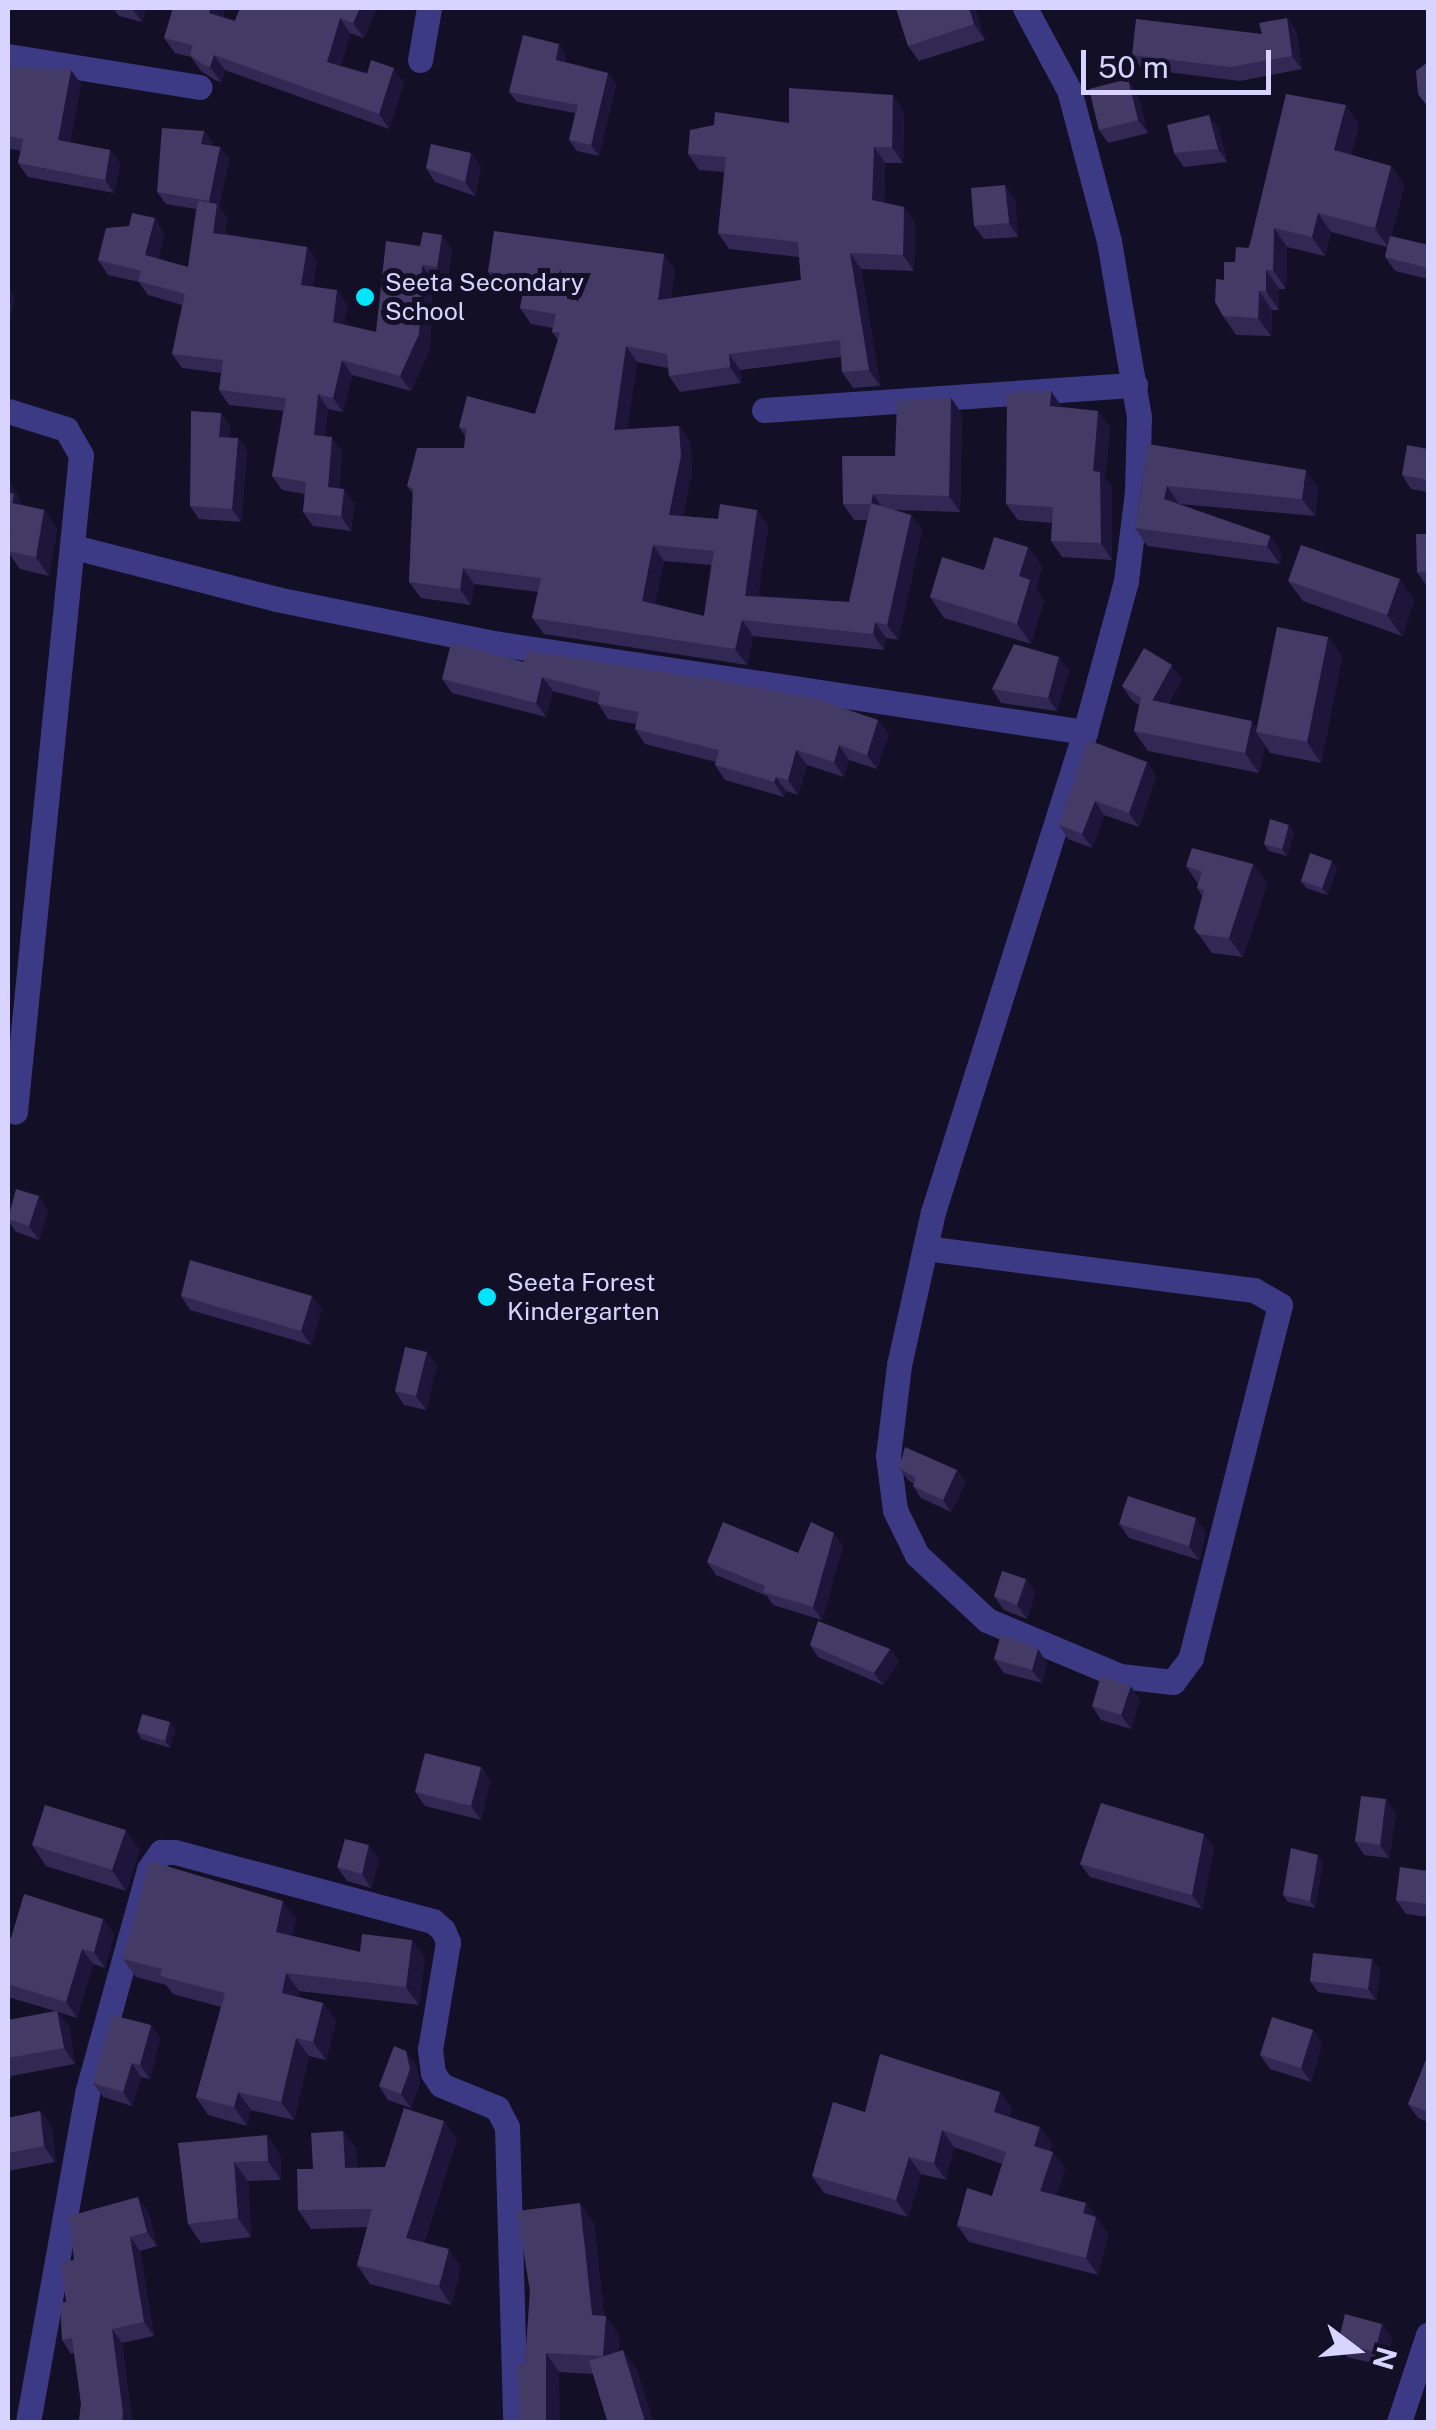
<!DOCTYPE html>
<style>
body{margin:0}
#map{position:relative;width:1436px;height:2430px;overflow:hidden;background:#130f26;font-family:"Public Sans",sans-serif}
div>[style]{position:absolute}
.minor>*{height:25px;margin:-12.5px;padding:0 12.5px;transform-origin:12.5px;border-radius:12.5px;background:#3d3a85}
.wall>*{inset:0;background:#312854}
.shaded-wall>*{inset:0;background:#1d163a}
.building>*{inset:0;background:#433a66}
.dots>*{width:28px;height:28px;translate:-50% -50%;box-sizing:border-box;border:5px solid #130f26;border-radius:50%}
span{translate:-50% -50%;white-space:nowrap;text-align:center;line-height:1.15;-webkit-text-stroke:10px #130f26;paint-order:stroke}
.poi-label{font-size:25px;color:#d9d4ff}
.left{translate:0 -50%;text-align:left}
.frame{position:absolute;inset:0;border:10px solid #d9d4ff;pointer-events:none}
.north{position:absolute;left:1306px;top:2300px;width:100px;height:100px;-webkit-text-stroke:8px #130f26;paint-order:stroke;rotate:106deg;font-size:28px;font-weight:700;line-height:40px;text-align:center;color:#d9d4ff}
.north::after{content:'';display:block;margin:auto;width:35px;height:45px;background:#d9d4ff;clip-path:polygon(50% 0,100% 100%,50% 72%,0 100%)}
.scale{position:absolute;left:1081px;top:50px;width:190px;height:45px;box-sizing:border-box;border:5px solid #d9d4ff;border-top:0;padding-left:12px;font-size:30px;line-height:35px;white-space:nowrap;color:#d9d4ff;-webkit-text-stroke:8px #130f26;paint-order:stroke}
</style>
<div id="map">
<div class="minor">
<div style="left:8px;top:56px;width:194px;rotate:9.2deg"></div>
<div style="left:420px;top:60px;width:53px;rotate:-80.2deg"></div>
<div style="left:764px;top:410px;width:372px;rotate:-3.9deg"></div>
<div style="left:8px;top:411px;width:61px;rotate:17.2deg"></div>
<div style="left:66px;top:429px;width:30px;rotate:60deg"></div>
<div style="left:81px;top:455px;width:660px;rotate:95.74deg"></div>
<div style="left:74px;top:547px;width:209px;rotate:14.4deg"></div>
<div style="left:276px;top:599px;width:222px;rotate:11.4deg"></div>
<div style="left:494px;top:643px;width:598px;rotate:8.56deg"></div>
<div style="left:925px;top:1248px;width:332px;rotate:7.3deg"></div>
<div style="left:1254px;top:1290px;width:30px;rotate:30deg"></div>
<div style="left:1280px;top:1305px;width:364px;rotate:104.2deg"></div>
<div style="left:1191px;top:1658px;width:30px;rotate:127deg"></div>
<div style="left:1173px;top:1682px;width:53px;rotate:-173.5deg"></div>
<div style="left:1120px;top:1676px;width:144px;rotate:-157.2deg"></div>
<div style="left:987px;top:1620px;width:96px;rotate:-137.1deg"></div>
<div style="left:917px;top:1555px;width:50px;rotate:-116.1deg"></div>
<div style="left:895px;top:1510px;width:54px;rotate:-97.4deg"></div>
<div style="left:888px;top:1456px;width:92px;rotate:-83.1deg"></div>
<div style="left:899px;top:1365px;width:157px;rotate:-77.5deg"></div>
<div style="left:933px;top:1212px;width:503px;rotate:-72.43deg"></div>
<div style="left:1085px;top:732px;width:156px;rotate:-74.8deg"></div>
<div style="left:1126px;top:581px;width:91px;rotate:-83deg"></div>
<div style="left:1137px;top:491px;width:74px;rotate:-88.5deg"></div>
<div style="left:1139px;top:417px;width:179px;rotate:-99.7deg"></div>
<div style="left:1109px;top:241px;width:156px;rotate:-104.8deg"></div>
<div style="left:1069px;top:90px;width:93px;rotate:-118.2deg"></div>
<div style="left:28px;top:2422px;width:334px;rotate:-79.8deg"></div>
<div style="left:87px;top:2093px;width:232px;rotate:-74.5deg"></div>
<div style="left:149px;top:1869px;width:21px;rotate:-55deg"></div>
<div style="left:161px;top:1852px;width:14px"></div>
<div style="left:175px;top:1852px;width:267px;rotate:15deg"></div>
<div style="left:433px;top:1921px;width:13px;rotate:42deg"></div>
<div style="left:443px;top:1930px;width:13px;rotate:67deg"></div>
<div style="left:448px;top:1942px;width:109px;rotate:99.5deg"></div>
<div style="left:430px;top:2049px;width:24px;rotate:83deg"></div>
<div style="left:433px;top:2073px;width:14px;rotate:56deg"></div>
<div style="left:441px;top:2085px;width:61px;rotate:22.3deg"></div>
<div style="left:497px;top:2108px;width:21px;rotate:62deg"></div>
<div style="left:507px;top:2127px;width:295px;rotate:88.4deg"></div>
<div style="left:1399px;top:2422px;width:92px;rotate:-71.6deg"></div>
</div>
<div class="wall">
<div style="clip-path:polygon(113px 8px,146px 8px,142px 22px,119px 16px)"></div>
<div style="clip-path:polygon(173px 8px,225px 8px,223px 18px,235px 21px,240px 8px,377px 8px,364px 38px,350px 33px,341px 66px,404px 83px,389px 129px,225px 70px,221px 82px,215px 80px,201px 71px,191px 57px,175px 53px,164px 38px)"></div>
<div style="clip-path:polygon(896px 8px,975px 8px,985px 40px,919px 61px,908px 46px)"></div>
<div style="clip-path:polygon(1287px 18px,1296px 31px,1302px 69px,1240px 81px,1142px 69px,1132px 55px,1262px 34px)"></div>
<div style="clip-path:polygon(566px 55px,565px 62px,608px 73px,616px 84px,599px 156px,577px 151px,569px 140px,575px 113px,517px 102px,509px 92px)"></div>
<div style="clip-path:polygon(8px 67px,81px 84px,70px 143px,110px 150px,120px 164px,114px 193px,28px 177px,18px 163px,21px 151px,8px 148px)"></div>
<div style="clip-path:polygon(1137px 93px,1148px 133px,1108px 143px,1099px 130px)"></div>
<div style="clip-path:polygon(evenodd,904px 111px,903px 163px,885px 163px,884px 202px,915px 222px,914px 271px,861px 269px,880px 386px,853px 388px,842px 372px,841px 357px,740px 370px,741px 383px,680px 392px,669px 376px,668px 368px,637px 362px,627px 429px,679px 426px,690px 442px,692px 472px,683px 516px,718px 519px,757px 510px,768px 526px,758px 596px,849px 602px,867px 520px,854px 520px,843px 504px,895px 456px,951px 398px,962px 414px,960px 512px,893px 510px,911px 515px,922px 531px,898px 640px,886px 638px,884px 650px,753px 636px,747px 665px,544px 634px,532px 618px,538px 592px,474px 584px,471px 605px,421px 598px,409px 582px,413px 494px,407px 486px,464px 448px,465px 436px,459px 427px,535px 414px,558px 340px,552px 332px,553px 328px,531px 324px,520px 308px,523px 292px,499px 288px,488px 272px,664px 254px,675px 270px,671px 298px,801px 280px,799px 257px,729px 249px,718px 233px,724px 172px,699px 170px,688px 154px,789px 123px,904px 111px,664px 561px,711px 565px,704px 616px,655px 604px,664px 561px)"></div>
<div style="clip-path:polygon(1209px 115px,1219px 129px,1227px 162px,1184px 167px,1174px 153px)"></div>
<div style="clip-path:polygon(1359px 124px,1351px 155px,1391px 166px,1404px 185px,1391px 236px,1428px 245px,1428px 279px,1395px 271px,1385px 257px,1387px 247px,1331px 232px,1325px 256px,1287px 247px,1286px 289px,1279px 289px,1279px 310px,1272px 310px,1271px 336px,1236px 335px,1223px 316px,1224px 280px,1235px 262px)"></div>
<div style="clip-path:polygon(204px 131px,213px 143px,212px 146px,220px 147px,229px 160px,219px 206px,227px 218px,225px 234px,307px 247px,317px 261px,313px 286px,347px 304px,344px 325px,376px 332px,420px 246px,452px 249px,447px 282px,432px 279px,430px 348px,411px 391px,352px 375px,343px 412px,328px 409px,325px 436px,342px 451px,339px 489px,344px 489px,354px 504px,351px 531px,313px 526px,303px 512px,305px 494px,282px 490px,272px 476px,283px 411px,229px 405px,219px 390px,221px 373px,182px 368px,172px 354px,182px 305px,148px 295px,139px 282px,108px 275px,98px 260px,165px 233px,158px 259px,188px 267px,196px 209px,166px 204px,157px 192px)"></div>
<div style="clip-path:polygon(481px 167px,475px 196px,435px 182px,426px 168px)"></div>
<div style="clip-path:polygon(1015px 199px,1018px 237px,984px 239px,974px 226px)"></div>
<div style="clip-path:polygon(1062px 407px,1098px 411px,1110px 427px,1105px 478px,1112px 488px,1112px 560px,1062px 557px,1051px 541px,1052px 523px,1018px 520px,1006px 504px)"></div>
<div style="clip-path:polygon(221px 413px,230px 426px,229px 438px,238px 438px,247px 451px,241px 522px,199px 519px,190px 506px)"></div>
<div style="clip-path:polygon(1148px 444px,1318px 487px,1315px 516px,1179px 504px,1270px 536px,1282px 554px,1280px 564px,1147px 546px,1135px 528px)"></div>
<div style="clip-path:polygon(1428px 449px,1428px 492px,1411px 489px,1402px 475px)"></div>
<div style="clip-path:polygon(8px 480px,19px 497px,18px 500px,22px 505px,44px 510px,57px 529px,49px 576px,20px 569px,8px 552px)"></div>
<div style="clip-path:polygon(1428px 534px,1428px 586px,1427px 586px,1417px 572px)"></div>
<div style="clip-path:polygon(1028px 547px,1042px 567px,1036px 588px,1044px 600px,1031px 644px,944px 618px,930px 597px)"></div>
<div style="clip-path:polygon(1288px 581px,1414px 600px,1402px 636px,1303px 601px)"></div>
<div style="clip-path:polygon(1328px 637px,1342px 657px,1321px 763px,1270px 753px,1265px 745px,1259px 773px,1148px 751px,1134px 731px,1139px 705px,1132px 700px,1122px 686px,1182px 679px,1168px 704px,1257px 729px)"></div>
<div style="clip-path:polygon(524px 662px,889px 734px,877px 769px,849px 760px,844px 777px,807px 765px,798px 795px,786px 791px,784px 797px,725px 780px,715px 765px,716px 762px,645px 744px,635px 729px,636px 724px,608px 719px,598px 703px,553px 691px,546px 717px,452px 693px,442px 679px)"></div>
<div style="clip-path:polygon(1069px 671px,1057px 711px,1001px 703px,992px 689px)"></div>
<div style="clip-path:polygon(1147px 762px,1156px 776px,1139px 827px,1104px 815px,1092px 848px,1068px 839px,1059px 825px)"></div>
<div style="clip-path:polygon(1294px 832px,1287px 856px,1269px 851px,1264px 844px)"></div>
<div style="clip-path:polygon(1253px 864px,1267px 884px,1243px 957px,1212px 953px,1194px 928px,1202px 896px,1197px 888px,1198px 884px,1186px 866px)"></div>
<div style="clip-path:polygon(1337px 868px,1327px 895px,1306px 888px,1301px 881px)"></div>
<div style="clip-path:polygon(48px 1210px,39px 1240px,16px 1232px,8px 1220px)"></div>
<div style="clip-path:polygon(181px 1296px,322px 1309px,311px 1345px,190px 1310px)"></div>
<div style="clip-path:polygon(437px 1366px,426px 1410px,404px 1405px,395px 1391px)"></div>
<div style="clip-path:polygon(899px 1468px,957px 1470px,966px 1482px,951px 1512px,921px 1498px,913px 1486px,914px 1484px,908px 1480px)"></div>
<div style="clip-path:polygon(1119px 1524px,1206px 1532px,1199px 1560px,1129px 1538px)"></div>
<div style="clip-path:polygon(843px 1546px,822px 1620px,773px 1605px,767px 1596px,716px 1575px,707px 1562px,798px 1553px)"></div>
<div style="clip-path:polygon(1026px 1579px,1035px 1592px,1027px 1619px,1004px 1610px,994px 1596px)"></div>
<div style="clip-path:polygon(810px 1645px,890px 1649px,899px 1661px,883px 1685px,818px 1657px)"></div>
<div style="clip-path:polygon(1038px 1649px,1047px 1663px,1042px 1683px,1004px 1673px,994px 1659px)"></div>
<div style="clip-path:polygon(1140px 1700px,1131px 1729px,1101px 1720px,1092px 1706px)"></div>
<div style="clip-path:polygon(175px 1729px,170px 1748px,141px 1739px,137px 1732px)"></div>
<div style="clip-path:polygon(481px 1767px,490px 1781px,481px 1820px,425px 1806px,415px 1792px)"></div>
<div style="clip-path:polygon(1396px 1813px,1389px 1858px,1364px 1855px,1355px 1841px)"></div>
<div style="clip-path:polygon(32px 1845px,140px 1850px,126px 1891px,46px 1866px)"></div>
<div style="clip-path:polygon(1214px 1847px,1202px 1909px,1090px 1877px,1080px 1864px)"></div>
<div style="clip-path:polygon(379px 1859px,371px 1888px,347px 1881px,337px 1867px)"></div>
<div style="clip-path:polygon(1323px 1862px,1315px 1908px,1288px 1902px,1283px 1895px)"></div>
<div style="clip-path:polygon(1428px 1871px,1428px 1917px,1406px 1914px,1396px 1900px)"></div>
<div style="clip-path:polygon(103px 1919px,114px 1934px,105px 1968px,93px 1964px,77px 2018px,58px 2012px,69px 2027px,75px 2064px,11px 2076px,8px 2087px,8px 2020px,55px 2011px,8px 1997px,8px 1937px,11px 1938px)"></div>
<div style="clip-path:polygon(296px 1919px,292px 1936px,360px 1952px,412px 1940px,425px 1958px,419px 2005px,299px 1991px,298px 1997px,323px 2003px,336px 2021px,326px 2060px,309px 2056px,294px 2120px,251px 2110px,247px 2126px,208px 2115px,196px 2097px,221px 2007px,173px 1994px,166px 1985px,136px 1977px,123px 1959px)"></div>
<div style="clip-path:polygon(1372px 1959px,1380px 1970px,1376px 2000px,1318px 1992px,1310px 1981px)"></div>
<div style="clip-path:polygon(151px 2025px,160px 2039px,150px 2079px,141px 2077px,132px 2106px,103px 2097px,93px 2083px)"></div>
<div style="clip-path:polygon(1313px 2030px,1322px 2044px,1311px 2082px,1270px 2069px,1260px 2055px)"></div>
<div style="clip-path:polygon(1428px 2058px,1428px 2122px,1418px 2118px,1408px 2104px)"></div>
<div style="clip-path:polygon(416px 2065px,420px 2083px,411px 2108px,388px 2100px,379px 2086px)"></div>
<div style="clip-path:polygon(1000px 2092px,1012px 2109px,1009px 2117px,1052px 2144px,1050px 2151px,1065px 2169px,1056px 2195px,1086px 2203px,1108px 2234px,1098px 2275px,969px 2242px,957px 2225px,992px 2196px,1002px 2164px,954px 2147px,946px 2180px,921px 2174px,908px 2217px,824px 2193px,812px 2176px,865px 2112px)"></div>
<div style="clip-path:polygon(40px 2111px,52px 2127px,55px 2162px,8px 2171px,8px 2118px)"></div>
<div style="clip-path:polygon(444px 2121px,457px 2139px,424px 2242px,461px 2267px,451px 2305px,370px 2284px,357px 2265px,367px 2227px,311px 2229px,298px 2210px,343px 2131px,356px 2149px,357px 2168px,385px 2167px)"></div>
<div style="clip-path:polygon(178px 2143px,280px 2154px,281px 2180px,248px 2181px,251px 2237px,201px 2243px,188px 2224px)"></div>
<div style="clip-path:polygon(148px 2211px,157px 2246px,140px 2251px,154px 2336px,122px 2343px,132px 2422px,79px 2422px,81px 2403px,74px 2353px,71px 2354px,62px 2340px,66px 2302px)"></div>
<div style="clip-path:polygon(594px 2223px,604px 2316px,619px 2335px,618px 2352px,637px 2370px,653px 2422px,575px 2422px,607px 2420px,593px 2374px,559px 2372px,525px 2364px,530px 2291px)"></div>
<div style="clip-path:polygon(1382px 2324px,1392px 2338px,1385px 2366px,1347px 2357px,1338px 2343px)"></div>
</div>
<div class="shaded-wall">
<div style="clip-path:polygon(132px 8px,146px 8px,142px 22px)"></div>
<div style="clip-path:polygon(211px 8px,225px 8px,220px 29px,209px 13px)"></div>
<div style="clip-path:polygon(360px 8px,377px 8px,364px 38px,353px 23px)"></div>
<div style="clip-path:polygon(969px 8px,975px 8px,985px 40px,974px 24px)"></div>
<div style="clip-path:polygon(340px 18px,350px 33px,338px 77px,327px 62px)"></div>
<div style="clip-path:polygon(1287px 18px,1296px 31px,1302px 69px,1292px 56px)"></div>
<div style="clip-path:polygon(559px 44px,566px 55px,563px 71px,556px 60px)"></div>
<div style="clip-path:polygon(214px 55px,225px 70px,221px 82px,210px 67px)"></div>
<div style="clip-path:polygon(394px 68px,404px 83px,389px 129px,379px 114px)"></div>
<div style="clip-path:polygon(71px 70px,81px 84px,68px 154px,58px 140px)"></div>
<div style="clip-path:polygon(608px 73px,616px 84px,599px 156px,591px 145px)"></div>
<div style="clip-path:polygon(1128px 79px,1137px 93px,1148px 133px,1138px 120px)"></div>
<div style="clip-path:polygon(893px 95px,904px 111px,903px 163px,892px 147px)"></div>
<div style="clip-path:polygon(1346px 105px,1359px 124px,1347px 169px,1334px 150px)"></div>
<div style="clip-path:polygon(1209px 115px,1219px 129px,1227px 162px,1218px 149px)"></div>
<div style="clip-path:polygon(204px 131px,213px 143px,210px 156px,201px 144px)"></div>
<div style="clip-path:polygon(220px 147px,229px 160px,219px 206px,227px 218px,223px 247px,213px 233px,216px 211px,209px 201px)"></div>
<div style="clip-path:polygon(874px 147px,885px 163px,884px 216px,872px 200px)"></div>
<div style="clip-path:polygon(110px 150px,120px 164px,114px 193px,105px 180px)"></div>
<div style="clip-path:polygon(471px 153px,481px 167px,475px 196px,465px 182px)"></div>
<div style="clip-path:polygon(1391px 166px,1404px 185px,1388px 247px,1375px 228px)"></div>
<div style="clip-path:polygon(1005px 185px,1015px 199px,1018px 237px,1009px 223px)"></div>
<div style="clip-path:polygon(904px 207px,915px 222px,914px 271px,903px 255px)"></div>
<div style="clip-path:polygon(1318px 213px,1331px 232px,1325px 256px,1312px 237px)"></div>
<div style="clip-path:polygon(155px 218px,165px 233px,156px 270px,145px 255px)"></div>
<div style="clip-path:polygon(1274px 228px,1287px 247px,1286px 289px,1273px 270px)"></div>
<div style="clip-path:polygon(442px 235px,452px 249px,447px 282px,437px 267px)"></div>
<div style="clip-path:polygon(307px 247px,317px 261px,311px 299px,301px 285px)"></div>
<div style="clip-path:polygon(850px 253px,861px 269px,880px 386px,869px 370px)"></div>
<div style="clip-path:polygon(664px 254px,675px 270px,669px 316px,658px 300px)"></div>
<div style="clip-path:polygon(422px 265px,432px 279px,430px 348px,411px 391px,400px 376px)"></div>
<div style="clip-path:polygon(1266px 270px,1279px 289px,1279px 310px,1266px 291px)"></div>
<div style="clip-path:polygon(8px 287px,15px 298px,8px 329px)"></div>
<div style="clip-path:polygon(337px 290px,347px 304px,343px 336px,333px 322px)"></div>
<div style="clip-path:polygon(1259px 291px,1272px 310px,1271px 336px,1258px 318px)"></div>
<div style="clip-path:polygon(626px 346px,637px 362px,625px 446px,614px 430px)"></div>
<div style="clip-path:polygon(729px 354px,740px 370px,741px 383px,730px 367px)"></div>
<div style="clip-path:polygon(342px 360px,352px 375px,343px 412px,333px 398px)"></div>
<div style="clip-path:polygon(1051px 391px,1062px 407px,1050px 406px)"></div>
<div style="clip-path:polygon(318px 394px,328px 409px,324px 450px,314px 435px)"></div>
<div style="clip-path:polygon(951px 398px,962px 414px,960px 512px,949px 496px)"></div>
<div style="clip-path:polygon(1098px 411px,1110px 427px,1105px 478px,1112px 488px,1112px 560px,1101px 543px,1093px 471px)"></div>
<div style="clip-path:polygon(221px 413px,230px 426px,228px 450px,219px 437px)"></div>
<div style="clip-path:polygon(679px 426px,690px 442px,692px 472px,680px 531px,669px 515px)"></div>
<div style="clip-path:polygon(332px 437px,342px 451px,338px 502px,328px 487px)"></div>
<div style="clip-path:polygon(238px 438px,247px 451px,241px 522px,232px 509px)"></div>
<div style="clip-path:polygon(1306px 470px,1318px 487px,1315px 516px,1302px 499px)"></div>
<div style="clip-path:polygon(8px 480px,19px 497px,18px 500px,27px 512px,25px 521px,8px 497px)"></div>
<div style="clip-path:polygon(1167px 486px,1179px 504px,1164px 499px)"></div>
<div style="clip-path:polygon(344px 489px,354px 504px,351px 531px,341px 516px)"></div>
<div style="clip-path:polygon(873px 494px,884px 510px,871px 503px)"></div>
<div style="clip-path:polygon(44px 510px,57px 529px,49px 576px,36px 557px)"></div>
<div style="clip-path:polygon(757px 510px,768px 526px,756px 611px,745px 596px)"></div>
<div style="clip-path:polygon(911px 515px,922px 531px,898px 640px,887px 625px)"></div>
<div style="clip-path:polygon(1270px 536px,1282px 554px,1280px 564px,1267px 546px)"></div>
<div style="clip-path:polygon(653px 545px,664px 561px,653px 617px,642px 601px)"></div>
<div style="clip-path:polygon(1028px 547px,1042px 567px,1036px 588px,1044px 600px,1031px 644px,1017px 624px,1019px 576px)"></div>
<div style="clip-path:polygon(463px 568px,474px 584px,471px 605px,460px 589px)"></div>
<div style="clip-path:polygon(1400px 579px,1414px 600px,1402px 636px,1387px 615px)"></div>
<div style="clip-path:polygon(742px 620px,753px 636px,747px 665px,735px 649px)"></div>
<div style="clip-path:polygon(875px 622px,886px 638px,884px 650px,873px 634px)"></div>
<div style="clip-path:polygon(1328px 637px,1342px 657px,1321px 763px,1307px 742px)"></div>
<div style="clip-path:polygon(1059px 657px,1069px 671px,1057px 711px,1048px 698px)"></div>
<div style="clip-path:polygon(1172px 665px,1182px 679px,1160px 717px,1150px 703px)"></div>
<div style="clip-path:polygon(542px 677px,553px 691px,546px 717px,536px 703px)"></div>
<div style="clip-path:polygon(878px 720px,889px 734px,877px 769px,867px 755px)"></div>
<div style="clip-path:polygon(1252px 721px,1260px 733px,1256px 732px,1265px 745px,1259px 773px,1245px 753px)"></div>
<div style="clip-path:polygon(839px 745px,849px 760px,844px 777px,834px 762px)"></div>
<div style="clip-path:polygon(796px 750px,807px 765px,798px 795px,788px 780px)"></div>
<div style="clip-path:polygon(1147px 762px,1156px 776px,1139px 827px,1129px 813px)"></div>
<div style="clip-path:polygon(776px 777px,786px 791px,784px 797px,774px 782px)"></div>
<div style="clip-path:polygon(1095px 801px,1104px 815px,1092px 848px,1082px 834px)"></div>
<div style="clip-path:polygon(1289px 825px,1294px 832px,1287px 856px,1282px 849px)"></div>
<div style="clip-path:polygon(1332px 861px,1337px 868px,1327px 895px,1322px 888px)"></div>
<div style="clip-path:polygon(1253px 864px,1267px 884px,1243px 957px,1229px 938px)"></div>
<div style="clip-path:polygon(39px 1196px,48px 1210px,39px 1240px,29px 1226px)"></div>
<div style="clip-path:polygon(312px 1296px,322px 1309px,311px 1345px,301px 1331px)"></div>
<div style="clip-path:polygon(427px 1352px,437px 1366px,426px 1410px,416px 1396px)"></div>
<div style="clip-path:polygon(957px 1470px,966px 1482px,951px 1512px,943px 1500px)"></div>
<div style="clip-path:polygon(1196px 1518px,1206px 1532px,1199px 1560px,1189px 1546px)"></div>
<div style="clip-path:polygon(834px 1533px,843px 1546px,822px 1620px,813px 1607px)"></div>
<div style="clip-path:polygon(1026px 1579px,1035px 1592px,1027px 1619px,1017px 1605px)"></div>
<div style="clip-path:polygon(890px 1649px,899px 1661px,883px 1685px,874px 1673px)"></div>
<div style="clip-path:polygon(1038px 1649px,1047px 1663px,1042px 1683px,1032px 1670px)"></div>
<div style="clip-path:polygon(1131px 1686px,1140px 1700px,1131px 1729px,1121px 1715px)"></div>
<div style="clip-path:polygon(170px 1722px,175px 1729px,170px 1748px,165px 1741px)"></div>
<div style="clip-path:polygon(481px 1767px,490px 1781px,481px 1820px,471px 1806px)"></div>
<div style="clip-path:polygon(1386px 1799px,1396px 1813px,1389px 1858px,1380px 1845px)"></div>
<div style="clip-path:polygon(126px 1830px,140px 1850px,126px 1891px,112px 1870px)"></div>
<div style="clip-path:polygon(1204px 1834px,1214px 1847px,1202px 1909px,1192px 1895px)"></div>
<div style="clip-path:polygon(369px 1845px,379px 1859px,371px 1888px,362px 1874px)"></div>
<div style="clip-path:polygon(1318px 1855px,1323px 1862px,1315px 1908px,1310px 1901px)"></div>
<div style="clip-path:polygon(283px 1901px,296px 1919px,289px 1950px,276px 1932px)"></div>
<div style="clip-path:polygon(103px 1919px,114px 1934px,105px 1968px,94px 1952px)"></div>
<div style="clip-path:polygon(412px 1940px,425px 1958px,419px 2005px,406px 1987px)"></div>
<div style="clip-path:polygon(82px 1949px,93px 1964px,77px 2018px,66px 2002px)"></div>
<div style="clip-path:polygon(1372px 1959px,1380px 1970px,1376px 2000px,1368px 1989px)"></div>
<div style="clip-path:polygon(286px 1973px,299px 1991px,295px 2011px,282px 1993px)"></div>
<div style="clip-path:polygon(323px 2003px,336px 2021px,326px 2060px,313px 2042px)"></div>
<div style="clip-path:polygon(57px 2011px,69px 2027px,75px 2064px,64px 2048px)"></div>
<div style="clip-path:polygon(151px 2025px,160px 2039px,150px 2079px,140px 2065px)"></div>
<div style="clip-path:polygon(1313px 2030px,1322px 2044px,1311px 2082px,1301px 2068px)"></div>
<div style="clip-path:polygon(296px 2038px,309px 2056px,294px 2120px,281px 2102px)"></div>
<div style="clip-path:polygon(406px 2051px,416px 2065px,420px 2083px,411px 2108px,401px 2094px)"></div>
<div style="clip-path:polygon(132px 2063px,141px 2077px,132px 2106px,123px 2092px)"></div>
<div style="clip-path:polygon(238px 2092px,251px 2110px,247px 2126px,234px 2107px)"></div>
<div style="clip-path:polygon(1000px 2092px,1012px 2109px,1005px 2129px,994px 2112px)"></div>
<div style="clip-path:polygon(40px 2111px,52px 2127px,55px 2162px,44px 2146px)"></div>
<div style="clip-path:polygon(444px 2121px,457px 2139px,419px 2256px,406px 2238px)"></div>
<div style="clip-path:polygon(1040px 2127px,1052px 2144px,1046px 2163px,1034px 2146px)"></div>
<div style="clip-path:polygon(942px 2130px,954px 2147px,946px 2180px,934px 2163px)"></div>
<div style="clip-path:polygon(343px 2131px,356px 2149px,358px 2186px,345px 2168px)"></div>
<div style="clip-path:polygon(267px 2135px,280px 2154px,281px 2180px,268px 2161px)"></div>
<div style="clip-path:polygon(1053px 2152px,1065px 2169px,1052px 2208px,1040px 2191px)"></div>
<div style="clip-path:polygon(909px 2157px,921px 2174px,908px 2217px,896px 2200px)"></div>
<div style="clip-path:polygon(234px 2162px,248px 2181px,251px 2237px,238px 2218px)"></div>
<div style="clip-path:polygon(138px 2197px,148px 2211px,157px 2246px,147px 2232px)"></div>
<div style="clip-path:polygon(580px 2203px,594px 2223px,605px 2325px,606px 2316px,619px 2335px,617px 2376px,603px 2356px,592px 2315px)"></div>
<div style="clip-path:polygon(1086px 2203px,1108px 2234px,1098px 2275px,1086px 2258px,1083px 2213px)"></div>
<div style="clip-path:polygon(130px 2237px,140px 2251px,154px 2336px,144px 2322px)"></div>
<div style="clip-path:polygon(449px 2249px,461px 2267px,451px 2305px,439px 2286px)"></div>
<div style="clip-path:polygon(1382px 2324px,1392px 2338px,1385px 2366px,1375px 2352px)"></div>
<div style="clip-path:polygon(112px 2329px,122px 2343px,132px 2422px,122px 2422px)"></div>
<div style="clip-path:polygon(623px 2350px,637px 2370px,653px 2422px,645px 2422px)"></div>
<div style="clip-path:polygon(546px 2353px,559px 2372px,560px 2422px,546px 2422px)"></div>
</div>
<div class="building">
<div style="clip-path:polygon(173px 8px,211px 8px,209px 13px,235px 21px,240px 8px,360px 8px,353px 23px,340px 18px,327px 62px,367px 74px,371px 60px,394px 68px,379px 114px,214px 55px,210px 67px,204px 65px,190px 55px,193px 45px,164px 38px)"></div>
<div style="clip-path:polygon(896px 8px,969px 8px,974px 24px,908px 46px)"></div>
<div style="clip-path:polygon(1287px 18px,1292px 56px,1230px 67px,1132px 55px,1136px 19px,1262px 34px,1259px 23px)"></div>
<div style="clip-path:polygon(523px 35px,559px 44px,556px 60px,608px 73px,591px 145px,569px 140px,578px 105px,509px 92px)"></div>
<div style="clip-path:polygon(1428px 62px,1428px 107px,1418px 94px,1416px 71px)"></div>
<div style="clip-path:polygon(8px 67px,71px 70px,58px 140px,110px 150px,105px 180px,18px 163px,23px 139px,8px 136px)"></div>
<div style="clip-path:polygon(1128px 79px,1138px 120px,1099px 130px,1089px 89px)"></div>
<div style="clip-path:polygon(evenodd,789px 88px,893px 95px,892px 147px,874px 147px,872px 200px,904px 207px,903px 255px,850px 253px,869px 370px,842px 372px,840px 340px,729px 354px,730px 367px,669px 376px,667px 354px,626px 346px,614px 430px,679px 426px,681px 456px,669px 515px,718px 519px,720px 504px,757px 510px,745px 596px,849px 602px,871px 504px,843px 504px,842px 456px,895px 456px,897px 401px,951px 398px,949px 496px,873px 494px,871px 503px,911px 515px,887px 625px,875px 622px,873px 634px,742px 620px,735px 649px,532px 618px,541px 578px,463px 568px,460px 589px,409px 582px,413px 488px,407px 486px,417px 448px,464px 448px,467px 429px,459px 427px,467px 396px,535px 414px,560px 333px,552px 332px,556px 314px,520px 308px,526px 277px,488px 272px,494px 231px,664px 254px,658px 300px,801px 280px,798px 242px,718px 233px,726px 157px,688px 154px,690px 130px,714px 125px,715px 112px,789px 123px,789px 88px,653px 545px,714px 551px,704px 616px,642px 601px,653px 545px)"></div>
<div style="clip-path:polygon(1286px 94px,1346px 105px,1334px 150px,1391px 166px,1375px 228px,1318px 213px,1312px 237px,1274px 228px,1273px 270px,1266px 270px,1266px 291px,1259px 291px,1258px 318px,1223px 316px,1215px 302px,1216px 279px,1224px 280px,1224px 262px,1235px 262px,1236px 247px,1249px 248px)"></div>
<div style="clip-path:polygon(1209px 115px,1218px 149px,1174px 153px,1167px 125px)"></div>
<div style="clip-path:polygon(162px 128px,204px 131px,201px 144px,220px 147px,209px 201px,157px 192px)"></div>
<div style="clip-path:polygon(431px 144px,471px 153px,465px 182px,426px 168px)"></div>
<div style="clip-path:polygon(1005px 185px,1009px 223px,974px 226px,971px 188px)"></div>
<div style="clip-path:polygon(198px 201px,217px 204px,213px 233px,307px 247px,301px 285px,337px 290px,333px 322px,376px 332px,386px 241px,420px 246px,423px 232px,442px 235px,437px 267px,422px 265px,419px 334px,400px 376px,342px 360px,333px 398px,318px 394px,314px 435px,332px 437px,328px 487px,344px 489px,341px 516px,303px 512px,306px 482px,272px 476px,286px 398px,219px 390px,223px 360px,172px 354px,185px 294px,138px 281px,141px 271px,98px 260px,106px 228px,129px 226px,132px 213px,155px 218px,145px 255px,188px 267px)"></div>
<div style="clip-path:polygon(1390px 236px,1428px 245px,1428px 268px,1385px 257px)"></div>
<div style="clip-path:polygon(1051px 391px,1050px 406px,1098px 411px,1093px 471px,1100px 472px,1101px 543px,1051px 541px,1053px 507px,1006px 504px,1007px 393px)"></div>
<div style="clip-path:polygon(191px 411px,221px 413px,219px 437px,238px 438px,232px 509px,190px 506px)"></div>
<div style="clip-path:polygon(1148px 444px,1306px 470px,1302px 499px,1167px 486px,1164px 499px,1270px 536px,1267px 546px,1135px 528px)"></div>
<div style="clip-path:polygon(1407px 445px,1428px 449px,1428px 480px,1402px 475px)"></div>
<div style="clip-path:polygon(8px 492px,14px 494px,12px 503px,44px 510px,36px 557px,8px 551px,11px 532px,8px 531px)"></div>
<div style="clip-path:polygon(1416px 534px,1428px 534px,1428px 571px,1417px 572px)"></div>
<div style="clip-path:polygon(994px 537px,1028px 547px,1019px 576px,1030px 580px,1017px 624px,930px 597px,942px 557px,984px 570px)"></div>
<div style="clip-path:polygon(1301px 545px,1400px 579px,1387px 615px,1288px 581px)"></div>
<div style="clip-path:polygon(1277px 627px,1328px 637px,1307px 742px,1256px 732px)"></div>
<div style="clip-path:polygon(451px 643px,524px 662px,527px 651px,729px 682px,816px 699px,878px 720px,867px 755px,839px 745px,834px 762px,796px 750px,788px 780px,776px 777px,774px 782px,715px 765px,719px 750px,635px 729px,639px 712px,598px 704px,600px 692px,542px 677px,536px 703px,442px 679px)"></div>
<div style="clip-path:polygon(1014px 644px,1059px 657px,1048px 698px,992px 689px)"></div>
<div style="clip-path:polygon(1144px 648px,1172px 665px,1152px 701px,1143px 699px,1122px 686px)"></div>
<div style="clip-path:polygon(1141px 698px,1252px 721px,1245px 753px,1134px 731px)"></div>
<div style="clip-path:polygon(1088px 740px,1147px 762px,1129px 813px,1095px 801px,1082px 834px,1059px 825px)"></div>
<div style="clip-path:polygon(1270px 819px,1289px 825px,1282px 849px,1264px 844px)"></div>
<div style="clip-path:polygon(1192px 848px,1253px 864px,1229px 938px,1198px 934px,1194px 928px,1204px 890px,1197px 888px,1202px 872px,1186px 866px)"></div>
<div style="clip-path:polygon(1310px 853px,1332px 861px,1322px 888px,1301px 881px)"></div>
<div style="clip-path:polygon(16px 1189px,39px 1196px,29px 1226px,8px 1219px)"></div>
<div style="clip-path:polygon(190px 1260px,312px 1296px,301px 1331px,181px 1296px)"></div>
<div style="clip-path:polygon(405px 1347px,427px 1352px,416px 1396px,395px 1391px)"></div>
<div style="clip-path:polygon(905px 1447px,957px 1470px,943px 1500px,913px 1486px,916px 1478px,899px 1468px)"></div>
<div style="clip-path:polygon(1128px 1496px,1196px 1518px,1189px 1546px,1119px 1524px)"></div>
<div style="clip-path:polygon(723px 1522px,798px 1553px,811px 1522px,834px 1533px,813px 1607px,763px 1592px,765px 1586px,707px 1562px)"></div>
<div style="clip-path:polygon(1002px 1571px,1026px 1579px,1017px 1605px,994px 1596px)"></div>
<div style="clip-path:polygon(818px 1621px,890px 1649px,874px 1673px,810px 1645px)"></div>
<div style="clip-path:polygon(1001px 1634px,1038px 1649px,1032px 1670px,994px 1659px)"></div>
<div style="clip-path:polygon(1101px 1676px,1131px 1686px,1121px 1715px,1092px 1706px)"></div>
<div style="clip-path:polygon(142px 1714px,170px 1722px,165px 1741px,137px 1732px)"></div>
<div style="clip-path:polygon(425px 1753px,481px 1767px,471px 1806px,415px 1792px)"></div>
<div style="clip-path:polygon(1361px 1796px,1386px 1799px,1380px 1845px,1355px 1841px)"></div>
<div style="clip-path:polygon(1101px 1803px,1204px 1834px,1192px 1895px,1080px 1864px)"></div>
<div style="clip-path:polygon(45px 1805px,126px 1830px,112px 1870px,32px 1845px)"></div>
<div style="clip-path:polygon(345px 1839px,369px 1845px,362px 1874px,337px 1867px)"></div>
<div style="clip-path:polygon(1291px 1848px,1318px 1855px,1310px 1901px,1283px 1895px)"></div>
<div style="clip-path:polygon(150px 1861px,283px 1901px,276px 1932px,360px 1952px,362px 1934px,412px 1940px,406px 1987px,286px 1973px,282px 1993px,323px 2003px,313px 2042px,296px 2038px,281px 2102px,238px 2092px,234px 2107px,196px 2097px,225px 1993px,160px 1976px,162px 1969px,123px 1959px)"></div>
<div style="clip-path:polygon(1400px 1867px,1428px 1871px,1426px 1904px,1396px 1900px)"></div>
<div style="clip-path:polygon(24px 1894px,103px 1919px,94px 1952px,82px 1949px,66px 2002px,8px 1984px,8px 1937px,11px 1938px)"></div>
<div style="clip-path:polygon(1313px 1953px,1372px 1959px,1368px 1989px,1310px 1981px)"></div>
<div style="clip-path:polygon(57px 2011px,64px 2048px,8px 2058px,8px 2020px)"></div>
<div style="clip-path:polygon(112px 2015px,151px 2025px,140px 2065px,132px 2063px,123px 2092px,93px 2083px)"></div>
<div style="clip-path:polygon(1272px 2017px,1313px 2030px,1301px 2068px,1260px 2055px)"></div>
<div style="clip-path:polygon(394px 2046px,406px 2051px,410px 2069px,401px 2094px,379px 2086px)"></div>
<div style="clip-path:polygon(880px 2054px,1000px 2092px,994px 2112px,1040px 2127px,1034px 2146px,1053px 2152px,1040px 2191px,1086px 2203px,1083px 2213px,1096px 2217px,1086px 2258px,957px 2225px,967px 2188px,992px 2196px,1006px 2152px,942px 2130px,934px 2163px,909px 2157px,896px 2200px,812px 2176px,833px 2102px,865px 2112px)"></div>
<div style="clip-path:polygon(1427px 2057px,1428px 2058px,1428px 2112px,1408px 2104px)"></div>
<div style="clip-path:polygon(404px 2108px,444px 2121px,406px 2238px,449px 2249px,439px 2286px,357px 2265px,372px 2209px,298px 2210px,297px 2169px,313px 2169px,311px 2133px,343px 2131px,345px 2168px,385px 2167px)"></div>
<div style="clip-path:polygon(40px 2111px,44px 2146px,8px 2153px,8px 2118px)"></div>
<div style="clip-path:polygon(267px 2135px,268px 2161px,234px 2162px,238px 2218px,188px 2224px,178px 2143px)"></div>
<div style="clip-path:polygon(138px 2197px,147px 2232px,130px 2237px,144px 2322px,112px 2329px,123px 2413px,122px 2422px,79px 2422px,81px 2403px,72px 2338px,62px 2340px,60px 2303px,66px 2302px,61px 2262px,74px 2260px,69px 2216px)"></div>
<div style="clip-path:polygon(580px 2203px,592px 2315px,606px 2316px,603px 2356px,546px 2353px,546px 2422px,520px 2422px,517px 2364px,525px 2364px,530px 2291px,517px 2211px)"></div>
<div style="clip-path:polygon(1345px 2314px,1382px 2324px,1375px 2352px,1338px 2343px)"></div>
<div style="clip-path:polygon(623px 2350px,645px 2422px,575px 2422px,607px 2420px,589px 2361px)"></div>
</div>
<div class="dots">
<div style="left:365px;top:297px;background:#00e5ff"></div>
<div style="left:487px;top:1297px;background:#00e5ff"></div>
</div>
<div class="poi-label">
<span class="left" style="left:385px;top:297px">Seeta Secondary<br>School</span>
<span class="left" style="left:507px;top:1297px">Seeta Forest<br>Kindergarten</span>
</div>
<div class="frame"></div>
<div class="north">N</div>
<div class="scale">50 m</div>
</div>
